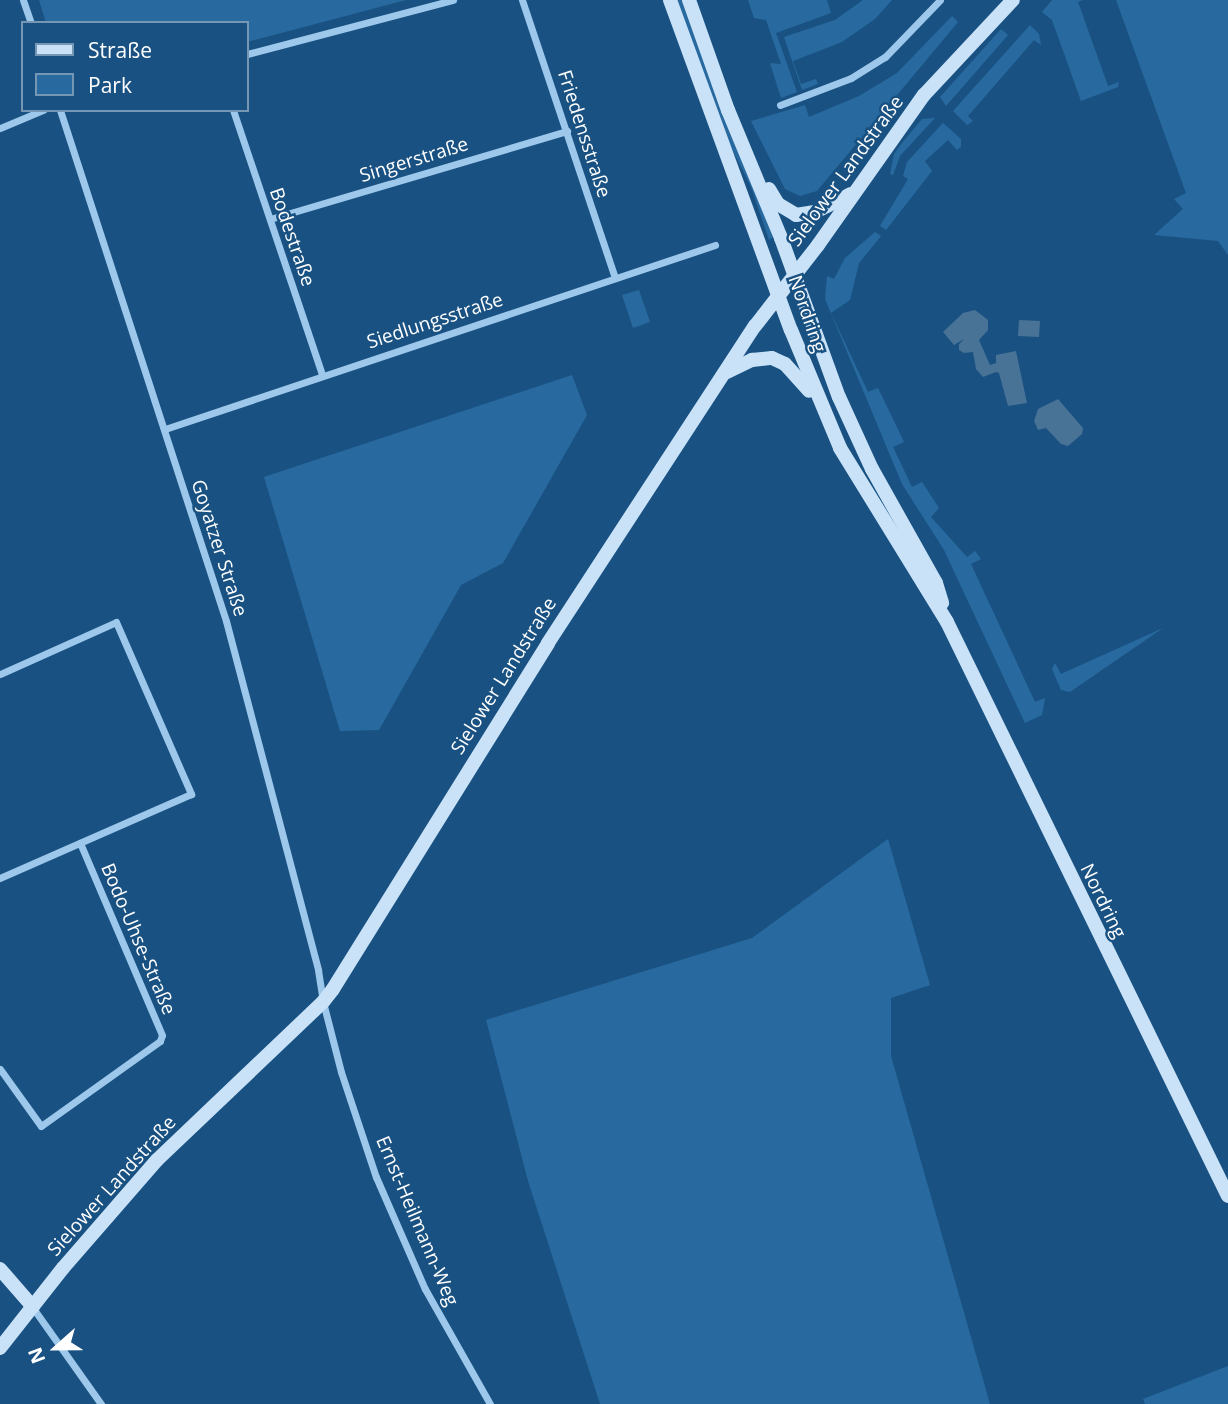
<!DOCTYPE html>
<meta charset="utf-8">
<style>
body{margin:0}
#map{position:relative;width:1228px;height:1404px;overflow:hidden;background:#195282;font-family:"Open Sans",sans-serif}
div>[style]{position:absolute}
.green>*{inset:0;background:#286a9f}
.water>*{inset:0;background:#487296}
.street>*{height:7px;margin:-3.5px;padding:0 3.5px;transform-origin:3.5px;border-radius:3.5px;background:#9dc8eb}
.secondary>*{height:14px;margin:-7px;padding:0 7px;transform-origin:7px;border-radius:7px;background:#c9e2f8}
span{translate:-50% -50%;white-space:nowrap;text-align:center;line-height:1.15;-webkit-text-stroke:5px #195282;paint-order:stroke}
.street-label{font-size:19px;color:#fff}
.legend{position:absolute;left:21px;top:21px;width:228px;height:91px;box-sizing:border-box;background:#195282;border:2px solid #7597b4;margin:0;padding:9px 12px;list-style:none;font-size:21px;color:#fff}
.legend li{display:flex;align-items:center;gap:14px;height:35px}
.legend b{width:35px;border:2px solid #7597b4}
.north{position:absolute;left:21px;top:1313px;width:70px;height:70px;-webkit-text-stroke:5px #195282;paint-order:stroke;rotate:249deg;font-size:19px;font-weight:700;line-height:28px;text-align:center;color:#fff}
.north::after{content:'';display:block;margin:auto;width:24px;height:32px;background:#fff;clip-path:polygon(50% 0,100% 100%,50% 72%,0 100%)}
</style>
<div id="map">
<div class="green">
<div style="clip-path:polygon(39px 0,406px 0,247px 42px,247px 23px,46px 23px)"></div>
<div style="clip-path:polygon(676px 0,682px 0,773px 237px,769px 240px,751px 187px,721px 127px)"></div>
<div style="clip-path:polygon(748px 0,827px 0,831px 13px,776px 33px,797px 92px,781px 98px,770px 63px,781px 64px,766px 20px,754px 18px)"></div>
<div style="clip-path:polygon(863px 0,892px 0,875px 19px,842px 42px,793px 61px,801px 84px,816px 79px,818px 84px,802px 90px,784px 37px,835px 20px)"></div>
<div style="clip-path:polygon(1052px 0,1083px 0,1078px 2px,1108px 86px,1119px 82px,1118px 87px,1081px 101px,1052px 20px,1042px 12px)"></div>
<div style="clip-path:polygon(1116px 0,1228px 0,1228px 255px,1218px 241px,1154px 235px,1183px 209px,1174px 199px,1186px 193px)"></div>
<div style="clip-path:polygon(952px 16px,958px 22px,817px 191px,800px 196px,785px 189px,751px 121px,805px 105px,809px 117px,859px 96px,897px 73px)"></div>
<div style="clip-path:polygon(1030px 25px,1039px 34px,1041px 45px,1034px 40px,968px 116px,973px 121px,967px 125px,953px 111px)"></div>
<div style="clip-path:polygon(1001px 29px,1008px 35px,946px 106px,940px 97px)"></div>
<div style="clip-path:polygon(935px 118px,900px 156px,893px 175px,890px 174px,894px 154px,902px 143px,922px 119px)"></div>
<div style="clip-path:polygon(943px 123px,961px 139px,961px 147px,957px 150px,948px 140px,925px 161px,932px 171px,886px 230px,880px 226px,908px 179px,903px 176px,907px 162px)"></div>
<div style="clip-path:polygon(875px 232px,881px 236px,859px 263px,850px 300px,831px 313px,868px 392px,878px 388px,904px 442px,893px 447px,912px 487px,922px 482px,939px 508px,931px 517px,967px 557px,975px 551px,981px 559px,971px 564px,1035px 702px,1045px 698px,1042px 715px,1025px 723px,944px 550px,902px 484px,825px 299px,827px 276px,834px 279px,845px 258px)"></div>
<div style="clip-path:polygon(639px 290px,650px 322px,633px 328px,622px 295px)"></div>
<div style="clip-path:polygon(572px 375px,587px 415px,503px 563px,461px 585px,379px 730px,340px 731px,264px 477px)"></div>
<div style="clip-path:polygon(1163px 628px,1070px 692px,1061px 690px,1052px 669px,1055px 663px,1061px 674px)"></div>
<div style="clip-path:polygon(888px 839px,930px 985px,891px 998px,891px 1056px,990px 1404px,600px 1404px,528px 1181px,486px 1020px,752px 938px)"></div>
<div style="clip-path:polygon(1228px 1366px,1228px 1404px,1145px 1404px,1143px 1399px)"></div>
</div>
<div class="water">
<div style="clip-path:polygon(975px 310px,988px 320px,988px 330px,979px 340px,990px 365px,996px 363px,996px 355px,1016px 351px,1027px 403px,1008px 406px,999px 373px,996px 372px,983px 377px,976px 369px,973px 352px,964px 353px,959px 350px,959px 344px,964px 339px,954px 345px,943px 332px,963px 313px)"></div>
<div style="clip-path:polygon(1019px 320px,1040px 321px,1039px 337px,1018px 336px)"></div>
<div style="clip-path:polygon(1058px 399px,1083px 428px,1082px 434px,1068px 446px,1061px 444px,1046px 428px,1038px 430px,1034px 421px,1038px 409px)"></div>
</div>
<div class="street">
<div style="left:23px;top:0;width:24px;rotate:71deg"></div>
<div style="left:522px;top:0;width:293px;rotate:71.5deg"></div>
<div style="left:247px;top:54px;width:213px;rotate:-14.7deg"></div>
<div style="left:780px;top:105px;width:76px;rotate:-20.8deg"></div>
<div style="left:851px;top:78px;width:40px;rotate:-32deg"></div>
<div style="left:885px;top:57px;width:79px;rotate:-46deg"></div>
<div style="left:60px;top:110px;width:537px;rotate:72deg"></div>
<div style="left:226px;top:621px;width:361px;rotate:75.2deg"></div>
<div style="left:318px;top:970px;width:32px;rotate:81deg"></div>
<div style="left:323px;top:1002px;width:72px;rotate:75.6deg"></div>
<div style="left:341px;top:1072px;width:111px;rotate:71.6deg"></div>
<div style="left:376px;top:1177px;width:122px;rotate:66.4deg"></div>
<div style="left:425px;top:1289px;width:132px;rotate:60.5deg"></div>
<div style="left:233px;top:110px;width:280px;rotate:71.4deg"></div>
<div style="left:0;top:128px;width:47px;rotate:-22.7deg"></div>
<div style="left:270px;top:219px;width:310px;rotate:-16.5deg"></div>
<div style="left:165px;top:429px;width:580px;rotate:-18.5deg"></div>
<div style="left:0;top:674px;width:127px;rotate:-24.1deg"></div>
<div style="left:116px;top:622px;width:188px;rotate:66.4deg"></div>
<div style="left:191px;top:794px;width:209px;rotate:156.3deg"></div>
<div style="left:0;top:1069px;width:70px;rotate:54.3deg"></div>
<div style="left:41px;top:1126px;width:146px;rotate:-35.5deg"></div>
<div style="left:160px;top:1041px;width:6px;rotate:-72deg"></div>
<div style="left:162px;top:1035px;width:209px;rotate:-113.1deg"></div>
<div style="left:33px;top:1308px;width:118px;rotate:54.7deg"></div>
</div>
<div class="secondary">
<div style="left:670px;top:0;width:351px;rotate:69.9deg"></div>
<div style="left:791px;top:330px;width:128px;rotate:67.4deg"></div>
<div style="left:840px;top:448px;width:204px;rotate:58.4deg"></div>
<div style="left:947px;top:622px;width:639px;rotate:63.92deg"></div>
<div style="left:689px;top:0;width:117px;rotate:70.5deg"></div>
<div style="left:728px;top:110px;width:139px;rotate:67.5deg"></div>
<div style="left:781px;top:238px;width:169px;rotate:70deg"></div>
<div style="left:839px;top:397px;width:79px;rotate:65.4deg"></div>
<div style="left:872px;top:469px;width:131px;rotate:60.7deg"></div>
<div style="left:936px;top:583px;width:21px;rotate:73deg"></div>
<div style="left:769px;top:189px;width:17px;rotate:59deg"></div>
<div style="left:778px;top:204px;width:21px;rotate:31deg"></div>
<div style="left:796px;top:215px;width:19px;rotate:-9deg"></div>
<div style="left:815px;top:212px;width:40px;rotate:-26.6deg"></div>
<div style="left:727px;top:372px;width:28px;rotate:-26deg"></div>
<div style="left:752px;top:360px;width:20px;rotate:-6deg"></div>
<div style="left:772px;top:358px;width:14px;rotate:25deg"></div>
<div style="left:785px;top:364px;width:36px;rotate:48deg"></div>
<div style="left:0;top:1269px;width:50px;rotate:49deg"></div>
<div style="left:0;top:1348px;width:102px;rotate:-51.8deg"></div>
<div style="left:63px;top:1268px;width:143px;rotate:-49deg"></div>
<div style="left:157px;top:1160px;width:229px;rotate:-43.6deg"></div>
<div style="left:323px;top:1002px;width:16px;rotate:-52deg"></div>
<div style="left:333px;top:989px;width:407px;rotate:-58.1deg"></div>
<div style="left:548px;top:643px;width:379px;rotate:-56.9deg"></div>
<div style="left:755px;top:326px;width:103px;rotate:-52.1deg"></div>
<div style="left:818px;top:245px;width:184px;rotate:-54.8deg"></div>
<div style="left:924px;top:95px;width:130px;rotate:-46.9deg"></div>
</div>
<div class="street-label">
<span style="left:584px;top:134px;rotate:72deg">Friedensstraße</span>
<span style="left:414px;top:160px;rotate:-17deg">Singerstraße</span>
<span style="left:846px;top:171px;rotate:-54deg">Sielower Landstraße</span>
<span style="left:292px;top:237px;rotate:71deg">Bodestraße</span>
<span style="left:807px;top:314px;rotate:71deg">Nordring</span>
<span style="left:435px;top:321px;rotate:-18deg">Siedlungsstraße</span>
<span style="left:219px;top:548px;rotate:72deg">Goyatzer Straße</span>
<span style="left:504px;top:676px;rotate:-58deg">Sielower Landstraße</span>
<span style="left:1103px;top:901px;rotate:64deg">Nordring</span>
<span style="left:138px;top:939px;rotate:67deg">Bodo-Uhse-Straße</span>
<span style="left:112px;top:1186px;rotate:-48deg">Sielower Landstraße</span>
<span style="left:417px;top:1221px;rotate:67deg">Ernst-Heilmann-Weg</span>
</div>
<ul class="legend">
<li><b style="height:9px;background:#c9e2f8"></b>Straße</li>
<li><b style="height:19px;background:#286a9f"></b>Park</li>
</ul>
<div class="north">N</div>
</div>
